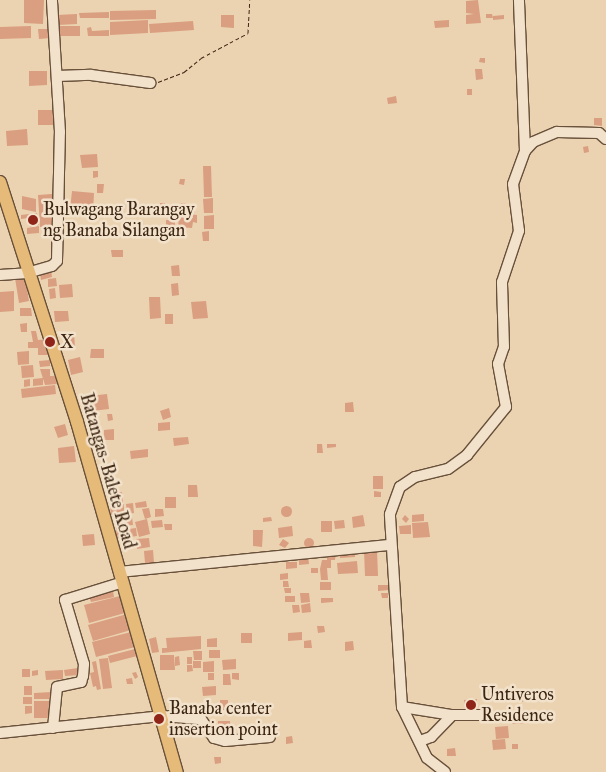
<!DOCTYPE html>
<style>
body{margin:0}
#map{position:relative;width:606px;height:772px;overflow:hidden;background:#ebd3b1;font-family:"IM FELL Great Primer",serif}
div>[style]{position:absolute}
.building>*{inset:0;background:#da9e80}
.round{border-radius:50%}
.path>*{height:1px;margin-top:-0.5px;transform-origin:0;background:repeating-linear-gradient(90deg,#3c2512 0 4px,transparent 0 6.5px)}
.roads{filter:drop-shadow(1px 0 #68503a) drop-shadow(-1px 0 #68503a) drop-shadow(0 1px #68503a) drop-shadow(0 -1px #68503a)}
.minor>*{height:10px;margin:-5px;padding:0 5px;transform-origin:5px;border-radius:5px;background:#f2e2cc}
.major>*{height:12px;margin:-6px;padding:0 6px;transform-origin:6px;border-radius:6px;background:#e6ba78}
.dots>*{width:14px;height:14px;translate:-50% -50%;box-sizing:border-box;border:2px solid #f2e2cc;border-radius:50%}
span{translate:-50% -50%;white-space:nowrap;text-align:center;line-height:1.15;-webkit-text-stroke:5px #f2e2cc;paint-order:stroke}
.poi-label{font-size:18px;color:#3c2512}
.left{translate:0 -50%;text-align:left}
.street-label{font-size:18px;color:#3c2512}
</style>
<div id="map">
<div class="building">
<div style="clip-path:polygon(24px 0,44px 0,43px 24px,24px 23px)"></div>
<div style="clip-path:polygon(478px 0,481px 23px,466px 24px,466px 15px,474px 14px,466px 13px,466px 1px)"></div>
<div style="clip-path:polygon(156px 10px,156px 19px,110px 20px,110px 11px)"></div>
<div style="clip-path:polygon(109px 12px,109px 18px,80px 18px,79px 13px)"></div>
<div style="clip-path:polygon(77px 14px,77px 24px,58px 25px,57px 15px)"></div>
<div style="clip-path:polygon(486px 14px,492px 14px,493px 18px,486px 18px)"></div>
<div style="clip-path:polygon(221px 15px,234px 15px,234px 28px,221px 27px)"></div>
<div style="clip-path:polygon(504px 15px,504px 19px,493px 20px,493px 16px)"></div>
<div style="clip-path:polygon(148px 20px,148px 33px,110px 35px,110px 22px)"></div>
<div style="clip-path:polygon(449px 20px,449px 27px,435px 28px,434px 21px)"></div>
<div style="clip-path:polygon(193px 21px,194px 30px,150px 33px,149px 24px)"></div>
<div style="clip-path:polygon(31px 26px,31px 38px,0 39px,0 27px)"></div>
<div style="clip-path:polygon(58px 26px,80px 26px,80px 36px,58px 36px)"></div>
<div style="clip-path:polygon(91px 27px,92px 31px,109px 30px,109px 36px,88px 36px,87px 28px)"></div>
<div style="clip-path:polygon(38px 29px,49px 29px,50px 38px,39px 39px)"></div>
<div style="clip-path:polygon(480px 58px,485px 58px,485px 63px,479px 62px)"></div>
<div style="clip-path:polygon(475px 69px,482px 69px,483px 79px,476px 80px)"></div>
<div style="clip-path:polygon(29px 71px,47px 71px,47px 85px,29px 86px)"></div>
<div style="clip-path:polygon(467px 89px,472px 89px,472px 95px,467px 95px)"></div>
<div style="clip-path:polygon(396px 96px,397px 103px,388px 104px,387px 98px)"></div>
<div style="clip-path:polygon(38px 110px,53px 110px,53px 125px,38px 125px)"></div>
<div style="clip-path:polygon(594px 118px,602px 118px,602px 126px,594px 125px)"></div>
<div style="clip-path:polygon(27px 129px,28px 145px,7px 146px,6px 131px)"></div>
<div style="clip-path:polygon(588px 146px,589px 152px,584px 153px,583px 147px)"></div>
<div style="clip-path:polygon(97px 154px,98px 167px,82px 168px,80px 155px)"></div>
<div style="clip-path:polygon(203px 166px,211px 166px,212px 197px,204px 197px)"></div>
<div style="clip-path:polygon(93px 171px,98px 171px,98px 177px,93px 178px)"></div>
<div style="clip-path:polygon(180px 179px,185px 179px,184px 185px,179px 184px)"></div>
<div style="clip-path:polygon(97px 184px,104px 184px,103px 193px,97px 193px)"></div>
<div style="clip-path:polygon(72px 191px,94px 193px,93px 212px,70px 210px)"></div>
<div style="clip-path:polygon(52px 194px,54px 226px,40px 227px,38px 195px)"></div>
<div style="clip-path:polygon(22px 196px,36px 199px,36px 212px,22px 209px)"></div>
<div style="clip-path:polygon(213px 198px,213px 213px,204px 213px,203px 199px)"></div>
<div style="clip-path:polygon(160px 203px,165px 203px,164px 211px,160px 210px)"></div>
<div style="clip-path:polygon(181px 203px,195px 205px,194px 213px,180px 212px)"></div>
<div style="clip-path:polygon(37px 213px,39px 225px,30px 227px,28px 218px,21px 219px,21px 215px)"></div>
<div style="clip-path:polygon(187px 214px,197px 215px,197px 223px,193px 222px,192px 228px,178px 227px,179px 217px,187px 218px)"></div>
<div style="clip-path:polygon(214px 215px,214px 229px,204px 229px,204px 216px)"></div>
<div style="clip-path:polygon(166px 220px,175px 220px,175px 229px,166px 229px)"></div>
<div style="clip-path:polygon(39px 226px,39px 233px,27px 234px,27px 228px)"></div>
<div style="clip-path:polygon(209px 231px,209px 241px,203px 241px,202px 232px)"></div>
<div style="clip-path:polygon(111px 250px,123px 250px,123px 257px,112px 257px)"></div>
<div style="clip-path:polygon(179px 265px,180px 276px,172px 276px,171px 266px)"></div>
<div style="clip-path:polygon(51px 270px,52px 277px,41px 280px,40px 273px)"></div>
<div style="clip-path:polygon(25px 276px,29px 301px,19px 303px,15px 278px)"></div>
<div style="clip-path:polygon(56px 278px,57px 286px,48px 287px,48px 279px)"></div>
<div style="clip-path:polygon(178px 283px,179px 295px,172px 296px,171px 284px)"></div>
<div style="clip-path:polygon(72px 284px,73px 297px,60px 298px,59px 285px)"></div>
<div style="clip-path:polygon(55px 288px,56px 298px,50px 299px,49px 289px)"></div>
<div style="clip-path:polygon(14px 291px,14px 311px,0 312px,0 292px)"></div>
<div style="clip-path:polygon(149px 297px,160px 297px,161px 318px,150px 319px)"></div>
<div style="clip-path:polygon(206px 301px,208px 318px,193px 319px,191px 302px)"></div>
<div style="clip-path:polygon(20px 308px,31px 308px,32px 316px,20px 316px)"></div>
<div style="clip-path:polygon(54px 311px,68px 311px,69px 321px,55px 322px)"></div>
<div style="clip-path:polygon(165px 314px,173px 314px,173px 324px,165px 324px)"></div>
<div style="clip-path:polygon(27px 323px,27px 332px,21px 332px,20px 324px)"></div>
<div style="clip-path:polygon(31px 331px,36px 331px,38px 340px,49px 339px,50px 355px,38px 355px,38px 348px,28px 348px,28px 342px,33px 342px)"></div>
<div style="clip-path:polygon(74px 332px,75px 348px,66px 348px,65px 333px)"></div>
<div style="clip-path:polygon(91px 349px,104px 349px,104px 358px,90px 358px)"></div>
<div style="clip-path:polygon(29px 351px,29px 364px,18px 365px,17px 352px)"></div>
<div style="clip-path:polygon(80px 357px,83px 372px,71px 375px,68px 360px)"></div>
<div style="clip-path:polygon(50px 360px,50px 366px,40px 367px,39px 361px)"></div>
<div style="clip-path:polygon(33px 365px,34px 377px,22px 378px,21px 366px)"></div>
<div style="clip-path:polygon(40px 369px,50px 369px,50px 376px,56px 376px,57px 384px,45px 385px)"></div>
<div style="clip-path:polygon(43px 378px,43px 385px,33px 386px,33px 379px)"></div>
<div style="clip-path:polygon(30px 379px,30px 386px,24px 387px,24px 380px)"></div>
<div style="clip-path:polygon(55px 385px,56px 394px,22px 398px,21px 389px)"></div>
<div style="clip-path:polygon(107px 394px,109px 409px,83px 412px,81px 397px)"></div>
<div style="clip-path:polygon(353px 402px,354px 412px,345px 412px,345px 403px)"></div>
<div style="clip-path:polygon(169px 408px,171px 417px,163px 420px,160px 411px)"></div>
<div style="clip-path:polygon(107px 414px,112px 414px,113px 420px,108px 421px)"></div>
<div style="clip-path:polygon(170px 422px,170px 430px,158px 431px,158px 423px)"></div>
<div style="clip-path:polygon(65px 424px,68px 435px,58px 438px,54px 427px)"></div>
<div style="clip-path:polygon(114px 429px,114px 440px,104px 440px,104px 430px)"></div>
<div style="clip-path:polygon(188px 437px,189px 444px,174px 446px,173px 438px)"></div>
<div style="clip-path:polygon(317px 444px,322px 444px,323px 453px,317px 453px)"></div>
<div style="clip-path:polygon(327px 444px,336px 444px,336px 447px,327px 448px)"></div>
<div style="clip-path:polygon(74px 446px,76px 462px,59px 463px,58px 448px)"></div>
<div style="clip-path:polygon(148px 449px,148px 457px,131px 459px,130px 451px)"></div>
<div style="clip-path:polygon(373px 476px,383px 476px,383px 489px,373px 489px)"></div>
<div style="clip-path:polygon(188px 485px,197px 485px,198px 497px,188px 497px)"></div>
<div style="clip-path:polygon(374px 491px,381px 492px,381px 497px,374px 497px)"></div>
<div style="clip-path:polygon(122px 492px,123px 503px,113px 504px,112px 493px)"></div>
<div style="clip-path:polygon(165px 497px,176px 497px,176px 508px,165px 508px)"></div>
<div style="clip-path:polygon(146px 501px,147px 507px,136px 508px,135px 503px)"></div>
<div style="clip-path:polygon(133px 503px,134px 513px,127px 514px,126px 504px)"></div>
<div style="clip-path:polygon(124px 504px,124px 514px,111px 515px,110px 505px)"></div>
<div class="round" style="left:280.5px;top:505.5px;width:11px;height:11px"></div>
<div style="clip-path:polygon(149px 508px,151px 517px,145px 519px,142px 509px)"></div>
<div style="clip-path:polygon(155px 509px,163px 509px,164px 516px,155px 517px)"></div>
<div style="clip-path:polygon(424px 514px,424px 521px,412px 522px,412px 515px)"></div>
<div style="clip-path:polygon(363px 515px,365px 526px,353px 528px,352px 517px)"></div>
<div style="clip-path:polygon(405px 515px,409px 519px,406px 523px,402px 519px)"></div>
<div style="clip-path:polygon(121px 517px,132px 517px,133px 525px,122px 526px)"></div>
<div style="clip-path:polygon(271px 517px,272px 521px,263px 522px,263px 518px)"></div>
<div style="clip-path:polygon(147px 519px,150px 534px,139px 537px,135px 522px)"></div>
<div style="clip-path:polygon(162px 520px,163px 527px,152px 528px,151px 521px)"></div>
<div style="clip-path:polygon(344px 520px,345px 528px,335px 529px,334px 521px)"></div>
<div style="clip-path:polygon(321px 521px,332px 521px,332px 532px,321px 532px)"></div>
<div style="clip-path:polygon(428px 522px,430px 537px,413px 538px,412px 523px)"></div>
<div style="clip-path:polygon(164px 524px,172px 524px,172px 530px,165px 530px)"></div>
<div style="clip-path:polygon(411px 525px,411px 534px,400px 534px,399px 526px)"></div>
<div style="clip-path:polygon(292px 526px,293px 536px,279px 538px,278px 528px)"></div>
<div style="clip-path:polygon(116px 528px,128px 528px,128px 537px,116px 538px)"></div>
<div style="clip-path:polygon(136px 528px,137px 536px,130px 537px,129px 529px)"></div>
<div style="clip-path:polygon(253px 530px,263px 530px,262px 547px,253px 546px)"></div>
<div style="clip-path:polygon(94px 534px,95px 545px,83px 546px,82px 535px)"></div>
<div class="round" style="left:304px;top:538px;width:10px;height:10px"></div>
<div style="clip-path:polygon(149px 538px,150px 547px,137px 549px,136px 539px)"></div>
<div style="clip-path:polygon(283px 539px,289px 543px,285px 548px,279px 545px)"></div>
<div style="clip-path:polygon(354px 549px,355px 557px,340px 558px,339px 551px)"></div>
<div style="clip-path:polygon(153px 550px,154px 563px,145px 563px,144px 551px)"></div>
<div style="clip-path:polygon(364px 550px,377px 550px,378px 576px,365px 576px)"></div>
<div style="clip-path:polygon(327px 552px,336px 552px,335px 560px,331px 560px,331px 568px,327px 568px,328px 580px,321px 580px,320px 569px,322px 560px,327px 560px)"></div>
<div style="clip-path:polygon(299px 556px,308px 556px,309px 564px,299px 565px)"></div>
<div style="clip-path:polygon(357px 561px,358px 573px,338px 574px,337px 563px)"></div>
<div style="clip-path:polygon(286px 562px,297px 562px,297px 568px,286px 569px)"></div>
<div style="clip-path:polygon(311px 568px,318px 568px,318px 573px,311px 573px)"></div>
<div style="clip-path:polygon(288px 573px,288px 579px,280px 580px,280px 574px)"></div>
<div style="clip-path:polygon(283px 581px,288px 581px,289px 587px,283px 587px)"></div>
<div style="clip-path:polygon(320px 582px,331px 582px,331px 590px,320px 590px)"></div>
<div style="clip-path:polygon(378px 585px,388px 585px,389px 590px,378px 591px)"></div>
<div style="clip-path:polygon(284px 588px,291px 588px,291px 593px,285px 593px)"></div>
<div style="clip-path:polygon(113px 591px,114px 597px,91px 602px,89px 596px)"></div>
<div style="clip-path:polygon(300px 593px,309px 593px,310px 602px,301px 603px)"></div>
<div style="clip-path:polygon(381px 593px,388px 593px,388px 598px,382px 598px)"></div>
<div style="clip-path:polygon(120px 596px,125px 613px,89px 623px,84px 605px)"></div>
<div style="clip-path:polygon(285px 596px,295px 596px,295px 602px,285px 602px)"></div>
<div style="clip-path:polygon(321px 598px,333px 598px,333px 602px,321px 603px)"></div>
<div style="clip-path:polygon(310px 603px,311px 612px,302px 613px,301px 605px)"></div>
<div style="clip-path:polygon(292px 605px,299px 605px,300px 612px,293px 613px)"></div>
<div style="clip-path:polygon(127px 614px,131px 630px,93px 641px,88px 625px)"></div>
<div style="clip-path:polygon(317px 626px,324px 626px,325px 632px,318px 633px)"></div>
<div style="clip-path:polygon(131px 632px,135px 647px,96px 657px,92px 642px)"></div>
<div style="clip-path:polygon(302px 632px,302px 640px,288px 641px,288px 633px)"></div>
<div style="clip-path:polygon(241px 633px,252px 633px,252px 643px,241px 643px)"></div>
<div style="clip-path:polygon(201px 636px,201px 649px,162px 653px,162px 648px,167px 648px,166px 638px)"></div>
<div style="clip-path:polygon(156px 637px,159px 652px,152px 653px,149px 639px)"></div>
<div style="clip-path:polygon(217px 638px,217px 647px,207px 647px,207px 639px)"></div>
<div style="clip-path:polygon(311px 640px,312px 648px,304px 648px,304px 641px)"></div>
<div style="clip-path:polygon(353px 641px,354px 650px,345px 651px,345px 642px)"></div>
<div style="clip-path:polygon(135px 649px,137px 656px,110px 663px,108px 656px)"></div>
<div style="clip-path:polygon(209px 650px,220px 650px,220px 658px,209px 658px)"></div>
<div style="clip-path:polygon(193px 651px,202px 651px,202px 660px,194px 660px)"></div>
<div style="clip-path:polygon(160px 655px,174px 655px,175px 670px,160px 670px)"></div>
<div style="clip-path:polygon(179px 656px,180px 665px,175px 666px,175px 657px)"></div>
<div style="clip-path:polygon(187px 657px,192px 657px,192px 664px,187px 664px)"></div>
<div style="clip-path:polygon(108px 658px,112px 688px,103px 689px,99px 659px)"></div>
<div style="clip-path:polygon(236px 659px,236px 669px,223px 670px,222px 660px)"></div>
<div style="clip-path:polygon(96px 661px,101px 689px,97px 690px,96px 686px,93px 687px,90px 673px,94px 672px,92px 662px)"></div>
<div style="clip-path:polygon(193px 661px,201px 661px,201px 668px,193px 668px)"></div>
<div style="clip-path:polygon(214px 661px,214px 672px,203px 672px,203px 662px)"></div>
<div style="clip-path:polygon(187px 665px,192px 665px,193px 671px,187px 672px)"></div>
<div style="clip-path:polygon(78px 668px,79px 675px,65px 676px,64px 670px)"></div>
<div style="clip-path:polygon(22px 669px,30px 669px,30px 677px,22px 677px)"></div>
<div style="clip-path:polygon(38px 670px,38px 675px,32px 676px,32px 671px)"></div>
<div style="clip-path:polygon(63px 670px,63px 679px,46px 680px,45px 671px)"></div>
<div style="clip-path:polygon(136px 672px,138px 677px,135px 679px,132px 673px)"></div>
<div style="clip-path:polygon(208px 673px,214px 673px,214px 680px,208px 680px)"></div>
<div style="clip-path:polygon(232px 673px,239px 673px,239px 680px,232px 679px)"></div>
<div style="clip-path:polygon(223px 674px,230px 674px,231px 685px,223px 685px)"></div>
<div style="clip-path:polygon(132px 678px,133px 684px,127px 684px,126px 679px)"></div>
<div style="clip-path:polygon(24px 686px,32px 686px,32px 695px,24px 695px)"></div>
<div style="clip-path:polygon(216px 686px,216px 695px,203px 696px,202px 687px)"></div>
<div style="clip-path:polygon(52px 692px,52px 699px,34px 699px,34px 693px)"></div>
<div style="clip-path:polygon(518px 694px,523px 694px,523px 702px,518px 702px)"></div>
<div style="clip-path:polygon(23px 697px,32px 697px,32px 704px,23px 704px)"></div>
<div style="clip-path:polygon(477px 699px,477px 709px,465px 710px,464px 700px)"></div>
<div style="clip-path:polygon(220px 700px,228px 700px,228px 710px,220px 710px)"></div>
<div style="clip-path:polygon(34px 701px,53px 701px,52px 718px,34px 718px)"></div>
<div style="clip-path:polygon(25px 706px,32px 706px,32px 713px,25px 714px)"></div>
<div style="clip-path:polygon(175px 706px,188px 707px,188px 714px,175px 714px)"></div>
<div style="clip-path:polygon(527px 711px,527px 723px,512px 724px,512px 712px)"></div>
<div style="clip-path:polygon(218px 721px,230px 721px,231px 735px,218px 736px)"></div>
<div style="clip-path:polygon(190px 722px,196px 722px,196px 728px,191px 728px)"></div>
<div style="clip-path:polygon(508px 726px,509px 738px,496px 739px,495px 727px)"></div>
<div style="clip-path:polygon(292px 736px,293px 743px,286px 744px,286px 737px)"></div>
<div style="clip-path:polygon(505px 739px,506px 749px,493px 750px,492px 740px)"></div>
<div style="clip-path:polygon(512px 744px,518px 744px,518px 749px,512px 749px)"></div>
<div style="clip-path:polygon(455px 748px,456px 756px,447px 756px,447px 749px)"></div>
<div style="clip-path:polygon(214px 757px,221px 757px,221px 763px,215px 764px)"></div>
</div>
<div class="path">
<div style="left:158px;top:82px;width:28px;rotate:-21deg"></div>
<div style="left:184px;top:72px;width:22px;rotate:-39deg"></div>
<div style="left:201px;top:58px;width:53px;rotate:-28deg"></div>
<div style="left:248px;top:33px;width:33px;rotate:-87deg"></div>
</div>
<div class="roads">
<div class="minor">
<div style="left:57px;top:76px;width:34px;rotate:-2deg"></div>
<div style="left:91px;top:75px;width:60px;rotate:7.7deg"></div>
<div style="left:525px;top:151px;width:12px;rotate:-48deg"></div>
<div style="left:533px;top:142px;width:26px;rotate:-23deg"></div>
<div style="left:557px;top:132px;width:42px;rotate:1.4deg"></div>
<div style="left:599px;top:133px;width:9px;rotate:41deg"></div>
<div style="left:0;top:275px;width:27px;rotate:-4deg"></div>
<div style="left:27px;top:273px;width:26px;rotate:-16deg"></div>
<div style="left:52px;top:266px;width:7px;rotate:-45deg"></div>
<div style="left:57px;top:261px;width:129px;rotate:-88.7deg"></div>
<div style="left:60px;top:132px;width:132px;rotate:-93.5deg"></div>
<div style="left:119px;top:572px;width:271px;rotate:-5.7deg"></div>
<div style="left:402px;top:707px;width:51px;rotate:9.1deg"></div>
<div style="left:452px;top:715px;width:33px"></div>
<div style="left:53px;top:728px;width:41px;rotate:-84.4deg"></div>
<div style="left:57px;top:687px;width:25px;rotate:-12deg"></div>
<div style="left:81px;top:682px;width:6px;rotate:-72deg"></div>
<div style="left:83px;top:676px;width:12px;rotate:-85deg"></div>
<div style="left:84px;top:664px;width:67px;rotate:-106.5deg"></div>
<div style="left:65px;top:600px;width:61px;rotate:-17.2deg"></div>
<div style="left:0;top:733px;width:164px;rotate:-6deg"></div>
<div style="left:163px;top:716px;width:38px;rotate:5deg"></div>
<div style="left:201px;top:719px;width:23px;rotate:56deg"></div>
<div style="left:214px;top:738px;width:11px;rotate:15deg"></div>
<div style="left:225px;top:741px;width:45px;rotate:-5.1deg"></div>
<div style="left:420px;top:741px;width:12px;rotate:-20deg"></div>
<div style="left:431px;top:737px;width:30px;rotate:-46deg"></div>
<div style="left:445px;top:772px;width:23px;rotate:-142deg"></div>
<div style="left:427px;top:758px;width:57px;rotate:-116.1deg"></div>
<div style="left:402px;top:707px;width:193px;rotate:-93.6deg"></div>
<div style="left:390px;top:514px;width:29px;rotate:-70deg"></div>
<div style="left:400px;top:487px;width:18px;rotate:-34deg"></div>
<div style="left:415px;top:477px;width:34px;rotate:-14deg"></div>
<div style="left:448px;top:469px;width:24px;rotate:-36deg"></div>
<div style="left:467px;top:455px;width:62px;rotate:-50.9deg"></div>
<div style="left:506px;top:407px;width:44px;rotate:-100.5deg"></div>
<div style="left:498px;top:364px;width:18px;rotate:-71deg"></div>
<div style="left:504px;top:347px;width:65px;rotate:-91.8deg"></div>
<div style="left:502px;top:282px;width:54px;rotate:-71.6deg"></div>
<div style="left:519px;top:231px;width:47px;rotate:-97.3deg"></div>
<div style="left:513px;top:184px;width:35px;rotate:-70deg"></div>
<div style="left:525px;top:151px;width:151px;rotate:-92.3deg"></div>
</div>
<div class="major">
<div style="left:0;top:182px;width:252px;rotate:72.2deg"></div>
<div style="left:77px;top:422px;width:364px;rotate:74.1deg"></div>
</div>
</div>
<div class="dots">
<div style="left:33px;top:220px;background:#8f2418"></div>
<div style="left:50px;top:342px;background:#8f2418"></div>
<div style="left:471px;top:705px;background:#8f2418"></div>
<div style="left:159px;top:719px;background:#8f2418"></div>
</div>
<div class="poi-label">
<span class="left" style="left:43px;top:220px">Bulwagang Barangay<br>ng Banaba Silangan</span>
<span class="left" style="left:60px;top:342px">X</span>
<span class="left" style="left:481px;top:705px">Untiveros<br>Residence</span>
<span class="left" style="left:169px;top:719px">Banaba center<br>insertion point</span>
</div>
<div class="street-label">
<span style="left:108px;top:471px;rotate:74deg">Batangas-Balete Road</span>
</div>
</div>
